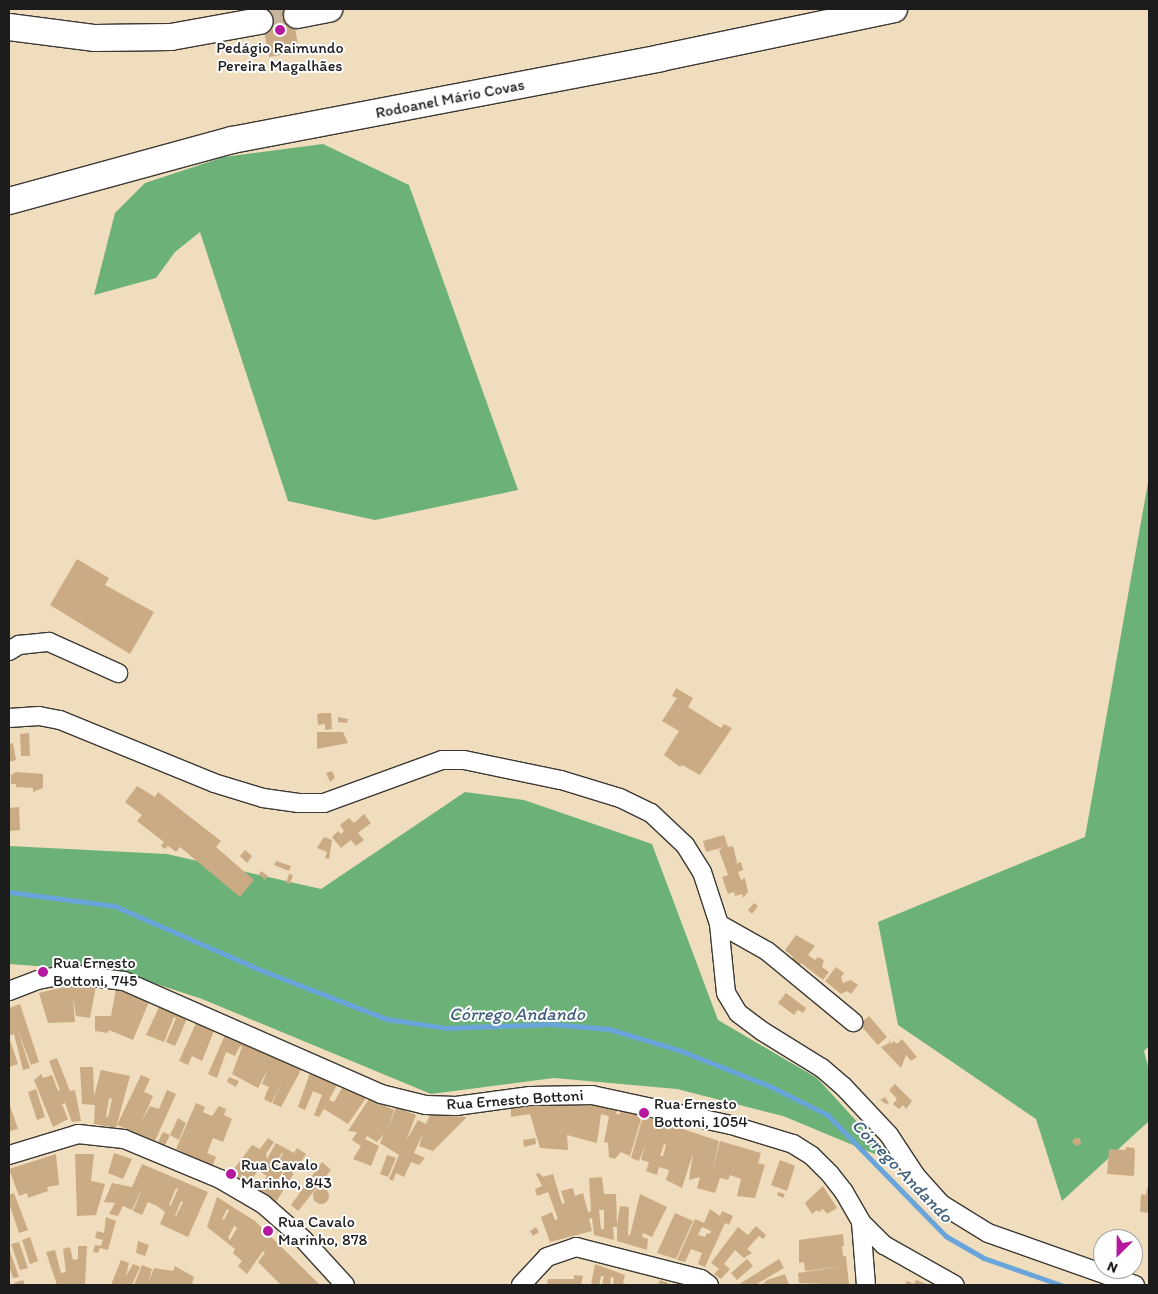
<!DOCTYPE html>
<meta charset="utf-8">
<style>
body{margin:0}
#map{position:relative;width:1158px;height:1294px;overflow:hidden;background:#f0ddbd;font-family:Itim,sans-serif}
div>[style]{position:absolute}
.forest>*{inset:0;background:#6cb278}
.stream>*{height:4.5px;margin:-2.25px;padding:0 2.25px;transform-origin:2.25px;border-radius:2.25px;background:#69a5da}
.building>*{inset:0;background:#caab83}
.round{border-radius:50%}
.major-tunnel>*{height:22px;margin-top:-11px;transform-origin:0;background:repeating-linear-gradient(90deg,#c6b69d 0 22px,transparent 0 33px)}
.roads{filter:drop-shadow(1px 0 #3c3934) drop-shadow(-1px 0 #3c3934) drop-shadow(0 1px #3c3934) drop-shadow(0 -1px #3c3934)}
.minor>*{height:18px;margin:-9px;padding:0 9px;transform-origin:9px;border-radius:9px;background:#fff}
.highway>*{height:26px;margin:-13px;padding:0 13px;transform-origin:13px;border-radius:13px;background:#fff}
.dots>*{width:14px;height:14px;translate:-50% -50%;box-sizing:border-box;border:2px solid #fff;border-radius:50%}
span{translate:-50% -50%;white-space:nowrap;text-align:center;line-height:1.15;-webkit-text-stroke:4px #fff;paint-order:stroke}
.poi-label{font-size:16px;color:#1c1c1c}
.left{translate:0 -50%;text-align:left}
.street-label{font-size:16px;color:#1c1c1c}
.water-label{font-size:18px;color:#42607b;font-style:italic}
.frame{position:absolute;inset:0;border:10px solid #1c1c1c;pointer-events:none}
.north{position:absolute;left:1093px;top:1229px;width:50px;height:50px;box-sizing:border-box;background:#fff;border:1px solid #a4a4a4;border-radius:50%;rotate:203deg;font-size:14px;font-weight:700;line-height:20px;text-align:center;color:#1c1c1c}
.north::after{content:'';display:block;margin:auto;width:18px;height:22px;background:#b5179e;clip-path:polygon(50% 0,100% 100%,50% 72%,0 100%)}
</style>
<div id="map">
<div class="forest">
<div style="clip-path:polygon(323px 144px,409px 185px,518px 490px,375px 520px,288px 501px,200px 232px,175px 252px,156px 278px,94px 295px,115px 213px,145px 183px,224px 157px)"></div>
<div style="clip-path:polygon(1149px 477px,1149px 1046px,1144px 1051px,1149px 1070px,1149px 1121px,1062px 1201px,1036px 1119px,898px 1025px,878px 922px,1085px 837px)"></div>
<div style="clip-path:polygon(465px 792px,524px 800px,652px 844px,718px 1020px,817px 1078px,894px 1162px,783px 1116px,677px 1089px,554px 1078px,431px 1094px,202px 999px,120px 972px,9px 964px,9px 846px,167px 854px,321px 889px)"></div>
</div>
<div class="stream">
<div style="left:9px;top:892px;width:107px;rotate:7.5deg"></div>
<div style="left:115px;top:906px;width:154px;rotate:23.7deg"></div>
<div style="left:256px;top:968px;width:141px;rotate:21.3deg"></div>
<div style="left:387px;top:1019px;width:60px;rotate:8.7deg"></div>
<div style="left:446px;top:1028px;width:105px;rotate:-2.2deg"></div>
<div style="left:551px;top:1024px;width:58px;rotate:4.9deg"></div>
<div style="left:609px;top:1029px;width:73px;rotate:16.7deg"></div>
<div style="left:679px;top:1050px;width:98px;rotate:21.6deg"></div>
<div style="left:770px;top:1086px;width:65px;rotate:26.6deg"></div>
<div style="left:828px;top:1115px;width:169px;rotate:45.7deg"></div>
<div style="left:946px;top:1236px;width:44px;rotate:30.1deg"></div>
<div style="left:984px;top:1258px;width:82px;rotate:19.3deg"></div>
</div>
<div class="building">
<div style="clip-path:polygon(260px 9px,292px 9px,299px 52px,269px 57px)"></div>
<div style="clip-path:polygon(77px 559px,109px 578px,105px 585px,154px 612px,130px 654px,50px 605px)"></div>
<div style="clip-path:polygon(676px 688px,693px 698px,688px 707px,721px 728px,724px 724px,732px 728px,700px 775px,682px 765px,680px 767px,664px 755px,679px 731px,662px 721px,677px 698px,672px 696px)"></div>
<div style="clip-path:polygon(323px 713px,331px 713px,332px 729px,325px 730px,325px 724px,318px 725px,317px 714px)"></div>
<div style="clip-path:polygon(338px 717px,348px 719px,347px 723px,338px 722px)"></div>
<div style="clip-path:polygon(317px 732px,343px 732px,348px 743px,317px 749px)"></div>
<div style="clip-path:polygon(29px 733px,30px 756px,21px 756px,20px 734px)"></div>
<div style="clip-path:polygon(13px 743px,16px 760px,9px 762px,9px 744px)"></div>
<div style="clip-path:polygon(332px 771px,335px 778px,330px 782px,326px 773px)"></div>
<div style="clip-path:polygon(16px 772px,43px 774px,43px 788px,33px 792px,33px 788px,16px 787px,16px 784px,11px 784px,11px 775px)"></div>
<div style="clip-path:polygon(137px 786px,155px 797px,158px 792px,221px 841px,216px 847px,254px 880px,240px 897px,180px 847px,176px 852px,168px 846px,165px 849px,161px 846px,164px 842px,137px 821px,142px 815px,125px 802px)"></div>
<div style="clip-path:polygon(19px 807px,20px 830px,9px 831px,9px 808px)"></div>
<div style="clip-path:polygon(364px 814px,371px 823px,358px 833px,364px 840px,356px 846px,351px 840px,341px 848px,332px 837px,338px 831px,341px 834px,344px 831px,340px 825px,349px 818px,354px 823px)"></div>
<div style="clip-path:polygon(724px 835px,728px 847px,733px 846px,737px 862px,735px 864px,741px 862px,743px 870px,738px 872px,741px 880px,745px 878px,748px 892px,743px 898px,742px 894px,735px 896px,734px 892px,728px 894px,722px 877px,728px 875px,719px 850px,724px 847px,706px 852px,703px 841px)"></div>
<div style="clip-path:polygon(324px 837px,332px 840px,329px 859px,325px 858px,327px 852px,317px 848px)"></div>
<div style="clip-path:polygon(245px 850px,252px 856px,247px 863px,240px 856px)"></div>
<div style="clip-path:polygon(276px 861px,291px 866px,289px 871px,274px 865px)"></div>
<div style="clip-path:polygon(261px 871px,268px 876px,265px 880px,259px 874px)"></div>
<div style="clip-path:polygon(289px 874px,293px 875px,290px 884px,286px 883px)"></div>
<div style="clip-path:polygon(754px 903px,758px 906px,752px 914px,748px 910px)"></div>
<div style="clip-path:polygon(796px 935px,815px 946px,808px 955px,815px 960px,818px 957px,824px 960px,822px 967px,829px 972px,823px 980px,801px 963px,799px 967px,790px 961px,793px 957px,785px 950px)"></div>
<div style="clip-path:polygon(836px 967px,844px 973px,841px 977px,843px 983px,851px 980px,858px 985px,851px 994px,847px 991px,841px 994px,825px 981px)"></div>
<div style="clip-path:polygon(72px 985px,96px 986px,90px 1018px,76px 1016px,73px 996px,75px 1022px,48px 1023px,39px 993px)"></div>
<div style="clip-path:polygon(116px 989px,149px 1002px,133px 1040px,109px 1030px,108px 1033px,95px 1031px,95px 1016px,111px 1016px)"></div>
<div style="clip-path:polygon(786px 993px,806px 1008px,803px 1013px,798px 1010px,794px 1015px,778px 1003px)"></div>
<div style="clip-path:polygon(20px 1004px,39px 1062px,31px 1065px,17px 1028px,30px 1068px,23px 1070px,14px 1034px,9px 1036px,9px 1008px)"></div>
<div style="clip-path:polygon(159px 1007px,187px 1019px,175px 1046px,166px 1042px,176px 1018px,174px 1017px,164px 1042px,146px 1035px)"></div>
<div style="clip-path:polygon(869px 1016px,887px 1037px,878px 1045px,859px 1024px)"></div>
<div style="clip-path:polygon(196px 1023px,214px 1031px,202px 1061px,192px 1056px,188px 1065px,179px 1061px)"></div>
<div style="clip-path:polygon(225px 1035px,301px 1070px,281px 1107px,272px 1103px,282px 1083px,271px 1103px,264px 1099px,269px 1087px,262px 1084px,268px 1069px,258px 1088px,232px 1074px,242px 1047px,240px 1046px,235px 1056px,226px 1052px,217px 1078px,208px 1074px)"></div>
<div style="clip-path:polygon(9px 1037px,18px 1064px,9px 1067px)"></div>
<div style="clip-path:polygon(890px 1037px,890px 1044px,894px 1041px,897px 1044px,902px 1039px,917px 1057px,911px 1061px,906px 1055px,901px 1068px,881px 1047px,889px 1043px)"></div>
<div style="clip-path:polygon(57px 1058px,70px 1091px,75px 1090px,81px 1121px,72px 1122px,65px 1103px,62px 1104px,68px 1119px,53px 1127px,34px 1080px,41px 1074px,43px 1078px,52px 1075px,58px 1091px,60px 1090px,49px 1061px)"></div>
<div style="clip-path:polygon(evenodd,80px 1067px,93px 1067px,94px 1096px,101px 1070px,130px 1076px,116px 1128px,94px 1124px,95px 1105px,82px 1104px,80px 1067px,109px 1098px,112px 1099px,108px 1117px,106px 1117px,109px 1098px)"></div>
<div style="clip-path:polygon(310px 1073px,337px 1085px,329px 1100px,334px 1102px,342px 1088px,366px 1098px,348px 1124px,324px 1109px,319px 1117px,314px 1115px,322px 1095px,313px 1091px,305px 1110px,298px 1107px)"></div>
<div style="clip-path:polygon(141px 1075px,150px 1079px,144px 1092px,153px 1096px,141px 1123px,150px 1106px,159px 1109px,167px 1090px,176px 1094px,155px 1141px,117px 1125px)"></div>
<div style="clip-path:polygon(229px 1077px,239px 1081px,236px 1087px,227px 1082px)"></div>
<div style="clip-path:polygon(895px 1084px,912px 1101px,906px 1109px,903px 1105px,899px 1109px,893px 1104px,897px 1099px,889px 1090px)"></div>
<div style="clip-path:polygon(36px 1089px,45px 1117px,37px 1120px,28px 1092px)"></div>
<div style="clip-path:polygon(885px 1097px,889px 1103px,886px 1104px,880px 1100px)"></div>
<div style="clip-path:polygon(369px 1099px,394px 1110px,387px 1132px,396px 1107px,416px 1115px,406px 1141px,418px 1120px,426px 1124px,430px 1115px,467px 1117px,433px 1151px,419px 1146px,423px 1133px,414px 1153px,425px 1158px,419px 1165px,411px 1162px,404px 1177px,396px 1173px,393px 1181px,389px 1179px,399px 1155px,380px 1143px,384px 1134px,377px 1142px,367px 1136px,365px 1139px,379px 1146px,371px 1166px,353px 1159px,361px 1146px,352px 1140px,357px 1132px,348px 1131px)"></div>
<div style="clip-path:polygon(566px 1100px,617px 1109px,616px 1114px,620px 1114px,621px 1110px,642px 1116px,630px 1156px,621px 1152px,615px 1159px,609px 1157px,608px 1143px,604px 1142px,609px 1116px,601px 1114px,597px 1143px,567px 1135px,568px 1150px,540px 1148px,530px 1114px,511px 1117px,511px 1108px)"></div>
<div style="clip-path:polygon(9px 1103px,18px 1129px,10px 1131px,9px 1127px)"></div>
<div style="clip-path:polygon(196px 1103px,205px 1107px,203px 1112px,212px 1116px,219px 1106px,226px 1109px,224px 1115px,232px 1119px,223px 1142px,213px 1138px,207px 1153px,216px 1157px,212px 1167px,176px 1149px)"></div>
<div style="clip-path:polygon(evenodd,643px 1116px,719px 1141px,712px 1172px,720px 1141px,761px 1153px,758px 1163px,765px 1165px,755px 1198px,737px 1196px,741px 1179px,730px 1175px,735px 1162px,728px 1180px,720px 1178px,715px 1193px,697px 1188px,700px 1177px,689px 1180px,693px 1153px,682px 1188px,666px 1180px,669px 1170px,659px 1167px,657px 1175px,646px 1171px,649px 1162px,641px 1160px,645px 1145px,639px 1161px,631px 1158px,643px 1116px,664px 1144px,666px 1145px,663px 1156px,660px 1156px,664px 1144px)"></div>
<div style="clip-path:polygon(178px 1118px,186px 1123px,179px 1140px,170px 1135px,165px 1145px,158px 1142px,163px 1132px,170px 1135px)"></div>
<div style="clip-path:polygon(evenodd,268px 1138px,274px 1142px,266px 1154px,267px 1159px,276px 1143px,294px 1153px,297px 1148px,306px 1154px,276px 1202px,258px 1190px,267px 1176px,258px 1170px,249px 1184px,231px 1173px,252px 1145px,260px 1149px,268px 1138px,282px 1153px,283px 1154px,273px 1168px,272px 1168px,282px 1153px,268px 1138px,287px 1165px,288px 1166px,278px 1182px,277px 1181px,287px 1165px)"></div>
<div style="clip-path:polygon(535px 1138px,536px 1144px,524px 1147px,523px 1140px)"></div>
<div style="clip-path:polygon(1075px 1138px,1080px 1138px,1081px 1144px,1076px 1146px,1072px 1142px)"></div>
<div style="clip-path:polygon(1126px 1147px,1134px 1148px,1135px 1151px,1134px 1176px,1107px 1174px,1109px 1149px,1125px 1150px)"></div>
<div style="clip-path:polygon(114px 1153px,132px 1159px,123px 1179px,108px 1173px)"></div>
<div style="clip-path:polygon(56px 1154px,59px 1185px,47px 1187px,48px 1191px,28px 1198px,27px 1193px,19px 1196px,9px 1169px)"></div>
<div style="clip-path:polygon(75px 1154px,94px 1154px,91px 1181px,105px 1184px,96px 1215px,77px 1216px)"></div>
<div style="clip-path:polygon(387px 1155px,396px 1158px,388px 1177px,380px 1174px)"></div>
<div style="clip-path:polygon(780px 1160px,795px 1166px,787px 1191px,771px 1185px)"></div>
<div style="clip-path:polygon(322px 1162px,331px 1170px,298px 1211px,291px 1205px)"></div>
<div style="clip-path:polygon(evenodd,142px 1164px,208px 1192px,188px 1237px,160px 1224px,165px 1212px,157px 1206px,148px 1202px,142px 1215px,133px 1211px,144px 1184px,132px 1210px,123px 1206px,118px 1216px,109px 1214px,115px 1203px,104px 1202px,112px 1183px,132px 1187px,142px 1164px,176px 1188px,178px 1189px,171px 1205px,169px 1205px,176px 1188px,142px 1164px,181px 1201px,183px 1202px,176px 1216px,175px 1216px,181px 1201px)"></div>
<div style="clip-path:polygon(evenodd,539px 1173px,543px 1177px,553px 1174px,562px 1204px,565px 1203px,561px 1191px,573px 1188px,575px 1196px,583px 1193px,588px 1212px,591px 1211px,589px 1178px,602px 1177px,604px 1194px,616px 1194px,617px 1225px,620px 1206px,629px 1207px,628px 1235px,630px 1235px,640px 1194px,667px 1207px,652px 1237px,643px 1233px,642px 1237px,648px 1239px,647px 1250px,617px 1241px,617px 1227px,613px 1227px,614px 1240px,594px 1235px,592px 1218px,589px 1219px,592px 1231px,550px 1242px,541px 1217px,552px 1212px,555px 1220px,558px 1219px,548px 1192px,537px 1196px,535px 1189px,542px 1186px,536px 1174px,539px 1173px,599px 1210px,604px 1210px,604px 1229px,601px 1229px,599px 1210px)"></div>
<div style="clip-path:polygon(823px 1186px,837px 1208px,827px 1214px,823px 1209px,819px 1212px,817px 1210px,812px 1214px,805px 1203px)"></div>
<div class="round" style="left:313px;top:1188px;width:16px;height:16px"></div>
<div style="clip-path:polygon(1147px 1188px,1149px 1188px,1149px 1213px,1140px 1212px,1141px 1194px,1146px 1195px)"></div>
<div style="clip-path:polygon(778px 1192px,785px 1194px,783px 1198px,777px 1195px)"></div>
<div style="clip-path:polygon(14px 1193px,28px 1230px,19px 1233px,9px 1203px,9px 1195px)"></div>
<div style="clip-path:polygon(evenodd,217px 1197px,255px 1221px,320px 1285px,281px 1285px,258px 1262px,265px 1253px,263px 1251px,247px 1274px,238px 1266px,242px 1261px,233px 1253px,235px 1249px,207px 1227px,217px 1197px,227px 1209px,229px 1210px,224px 1220px,222px 1219px,227px 1209px,217px 1197px,234px 1226px,237px 1228px,230px 1240px,228px 1238px,234px 1226px)"></div>
<div style="clip-path:polygon(evenodd,710px 1209px,720px 1216px,722px 1211px,733px 1216px,729px 1225px,725px 1223px,705px 1267px,698px 1264px,702px 1253px,691px 1249px,685px 1262px,677px 1260px,695px 1219px,704px 1223px,710px 1209px,702px 1227px,711px 1231px,710px 1234px,707px 1233px,705px 1237px,698px 1235px,702px 1227px)"></div>
<div style="clip-path:polygon(675px 1213px,693px 1221px,676px 1259px,657px 1253px)"></div>
<div style="clip-path:polygon(106px 1217px,116px 1221px,108px 1250px,100px 1248px,98px 1253px,93px 1252px,95px 1245px,101px 1246px,103px 1240px,95px 1238px,97px 1231px,104px 1233px)"></div>
<div style="clip-path:polygon(756px 1226px,766px 1235px,763px 1239px,759px 1236px,747px 1249px,752px 1253px,744px 1258px,735px 1250px,724px 1264px,730px 1269px,721px 1279px,714px 1274px,719px 1269px,711px 1263px,738px 1227px,748px 1235px)"></div>
<div style="clip-path:polygon(536px 1227px,539px 1232px,533px 1236px,530px 1231px)"></div>
<div style="clip-path:polygon(843px 1234px,844px 1246px,842px 1246px,843px 1256px,846px 1256px,849px 1285px,799px 1283px,798px 1273px,844px 1266px,805px 1271px,804px 1262px,799px 1263px,799px 1240px)"></div>
<div style="clip-path:polygon(30px 1237px,38px 1261px,30px 1264px,22px 1240px)"></div>
<div style="clip-path:polygon(138px 1241px,149px 1245px,145px 1256px,136px 1253px)"></div>
<div style="clip-path:polygon(19px 1242px,28px 1268px,20px 1270px,11px 1244px)"></div>
<div style="clip-path:polygon(78px 1246px,87px 1246px,85px 1285px,57px 1285px,46px 1252px,55px 1250px,61px 1273px,66px 1272px,63px 1249px,70px 1247px,73px 1260px,78px 1259px)"></div>
<div style="clip-path:polygon(9px 1248px,19px 1277px,13px 1278px,9px 1266px)"></div>
<div style="clip-path:polygon(747px 1259px,753px 1266px,737px 1280px,731px 1273px)"></div>
<div style="clip-path:polygon(779px 1259px,784px 1268px,755px 1285px,738px 1285px)"></div>
<div style="clip-path:polygon(121px 1260px,129px 1263px,126px 1276px,133px 1264px,140px 1267px,132px 1285px,111px 1285px)"></div>
<div style="clip-path:polygon(595px 1264px,625px 1275px,623px 1283px,630px 1285px,613px 1285px,614px 1278px,611px 1277px,610px 1285px,602px 1285px,604px 1276px,601px 1276px,599px 1285px,591px 1285px)"></div>
<div style="clip-path:polygon(142px 1265px,152px 1269px,148px 1283px,154px 1268px,173px 1271px,175px 1266px,194px 1277px,192px 1283px,197px 1285px,134px 1285px)"></div>
<div style="clip-path:polygon(785px 1274px,789px 1285px,762px 1285px,767px 1280px)"></div>
<div style="clip-path:polygon(574px 1275px,583px 1276px,581px 1285px,547px 1285px,548px 1279px,574px 1279px)"></div>
<div style="clip-path:polygon(23px 1280px,25px 1285px,15px 1285px,14px 1283px)"></div>
<div style="clip-path:polygon(660px 1280px,668px 1283px,667px 1285px,658px 1285px)"></div>
<div style="clip-path:polygon(916px 1280px,929px 1285px,905px 1285px,907px 1281px,914px 1284px)"></div>
</div>
<div class="major-tunnel">
<div style="left:260px;top:21px;width:37px;rotate:-9deg"></div>
</div>
<div class="roads">
<div class="minor">
<div style="left:9px;top:651px;width:12px;rotate:-31deg"></div>
<div style="left:19px;top:645px;width:30px;rotate:-6deg"></div>
<div style="left:49px;top:642px;width:76px;rotate:24.2deg"></div>
<div style="left:9px;top:718px;width:30px;rotate:-4deg"></div>
<div style="left:39px;top:716px;width:21px;rotate:11deg"></div>
<div style="left:60px;top:720px;width:166px;rotate:22.2deg"></div>
<div style="left:214px;top:783px;width:51px;rotate:17deg"></div>
<div style="left:263px;top:798px;width:36px;rotate:8deg"></div>
<div style="left:299px;top:803px;width:25px"></div>
<div style="left:324px;top:803px;width:126px;rotate:-20deg"></div>
<div style="left:442px;top:760px;width:22px"></div>
<div style="left:464px;top:760px;width:99px;rotate:11.7deg"></div>
<div style="left:561px;top:780px;width:62px;rotate:17deg"></div>
<div style="left:620px;top:798px;width:34px;rotate:26deg"></div>
<div style="left:651px;top:813px;width:47px;rotate:43.3deg"></div>
<div style="left:685px;top:845px;width:32px;rotate:58deg"></div>
<div style="left:702px;top:872px;width:55px;rotate:71.9deg"></div>
<div style="left:719px;top:924px;width:69px;rotate:84.2deg"></div>
<div style="left:726px;top:993px;width:23px;rotate:59deg"></div>
<div style="left:738px;top:1013px;width:30px;rotate:37deg"></div>
<div style="left:762px;top:1031px;width:70px;rotate:31.7deg"></div>
<div style="left:822px;top:1068px;width:28px;rotate:41deg"></div>
<div style="left:843px;top:1086px;width:67px;rotate:46.8deg"></div>
<div style="left:889px;top:1135px;width:49px;rotate:56.6deg"></div>
<div style="left:916px;top:1176px;width:38px;rotate:48deg"></div>
<div style="left:941px;top:1204px;width:55px;rotate:31.7deg"></div>
<div style="left:988px;top:1233px;width:156px;rotate:19.5deg"></div>
<div style="left:719px;top:924px;width:55px;rotate:29.4deg"></div>
<div style="left:767px;top:951px;width:112px;rotate:39.5deg"></div>
<div style="left:9px;top:991px;width:31px;rotate:-21deg"></div>
<div style="left:38px;top:980px;width:33px;rotate:-11deg"></div>
<div style="left:70px;top:974px;width:54px;rotate:7.4deg"></div>
<div style="left:124px;top:981px;width:281px;rotate:23.7deg"></div>
<div style="left:381px;top:1094px;width:46px;rotate:13.7deg"></div>
<div style="left:426px;top:1105px;width:30px;rotate:2deg"></div>
<div style="left:456px;top:1106px;width:75px;rotate:-7.7deg"></div>
<div style="left:530px;top:1096px;width:62px;rotate:-0.9deg"></div>
<div style="left:592px;top:1095px;width:142px;rotate:12.2deg"></div>
<div style="left:731px;top:1125px;width:65px;rotate:17deg"></div>
<div style="left:793px;top:1144px;width:22px;rotate:32deg"></div>
<div style="left:812px;top:1156px;width:25px;rotate:45deg"></div>
<div style="left:830px;top:1174px;width:23px;rotate:52deg"></div>
<div style="left:844px;top:1192px;width:34px;rotate:60deg"></div>
<div style="left:861px;top:1222px;width:33px;rotate:45deg"></div>
<div style="left:884px;top:1245px;width:81px;rotate:29.4deg"></div>
<div style="left:9px;top:1155px;width:72px;rotate:-16.9deg"></div>
<div style="left:78px;top:1134px;width:46px;rotate:6.2deg"></div>
<div style="left:124px;top:1139px;width:104px;rotate:22.6deg"></div>
<div style="left:220px;top:1179px;width:50px;rotate:30.2deg"></div>
<div style="left:263px;top:1204px;width:53px;rotate:41.2deg"></div>
<div style="left:303px;top:1239px;width:62px;rotate:47.6deg"></div>
<div style="left:861px;top:1222px;width:63px;rotate:85.5deg"></div>
<div style="left:521px;top:1285px;width:38px;rotate:-47deg"></div>
<div style="left:547px;top:1257px;width:31px;rotate:-19deg"></div>
<div style="left:576px;top:1247px;width:129px;rotate:14.4deg"></div>
<div style="left:701px;top:1279px;width:10px;rotate:37deg"></div>
</div>
<div class="highway">
<div style="left:297px;top:15px;width:33px;rotate:-11deg"></div>
<div style="left:9px;top:27px;width:87px;rotate:7.3deg"></div>
<div style="left:95px;top:38px;width:76px;rotate:-0.8deg"></div>
<div style="left:171px;top:37px;width:90px;rotate:-10.2deg"></div>
<div style="left:9px;top:201px;width:231px;rotate:-15.3deg"></div>
<div style="left:232px;top:140px;width:436px;rotate:-10.8deg"></div>
<div style="left:660px;top:58px;width:239px;rotate:-11.8deg"></div>
</div>
</div>
<div class="dots">
<div style="left:280px;top:30px;background:#b5179e"></div>
<div style="left:43px;top:972px;background:#b5179e"></div>
<div style="left:644px;top:1113px;background:#b5179e"></div>
<div style="left:231px;top:1174px;background:#b5179e"></div>
<div style="left:268px;top:1231px;background:#b5179e"></div>
</div>
<div class="poi-label">
<span style="left:280px;top:57px">Pedágio Raimundo<br>Pereira Magalhães</span>
<span class="left" style="left:53px;top:972px">Rua Ernesto<br>Bottoni, 745</span>
<span class="left" style="left:654px;top:1113px">Rua Ernesto<br>Bottoni, 1054</span>
<span class="left" style="left:241px;top:1174px">Rua Cavalo<br>Marinho, 843</span>
<span class="left" style="left:278px;top:1231px">Rua Cavalo<br>Marinho, 878</span>
</div>
<div class="street-label">
<span style="left:450px;top:99px;rotate:-11deg">Rodoanel Mário Covas</span>
<span style="left:515px;top:1100px;rotate:-4deg">Rua Ernesto Bottoni</span>
</div>
<div class="water-label">
<span style="left:517px;top:1014px">Córrego Andando</span>
<span style="left:902px;top:1171px;rotate:46deg">Córrego Andando</span>
</div>
<div class="frame"></div>
<div class="north">N</div>
</div>
